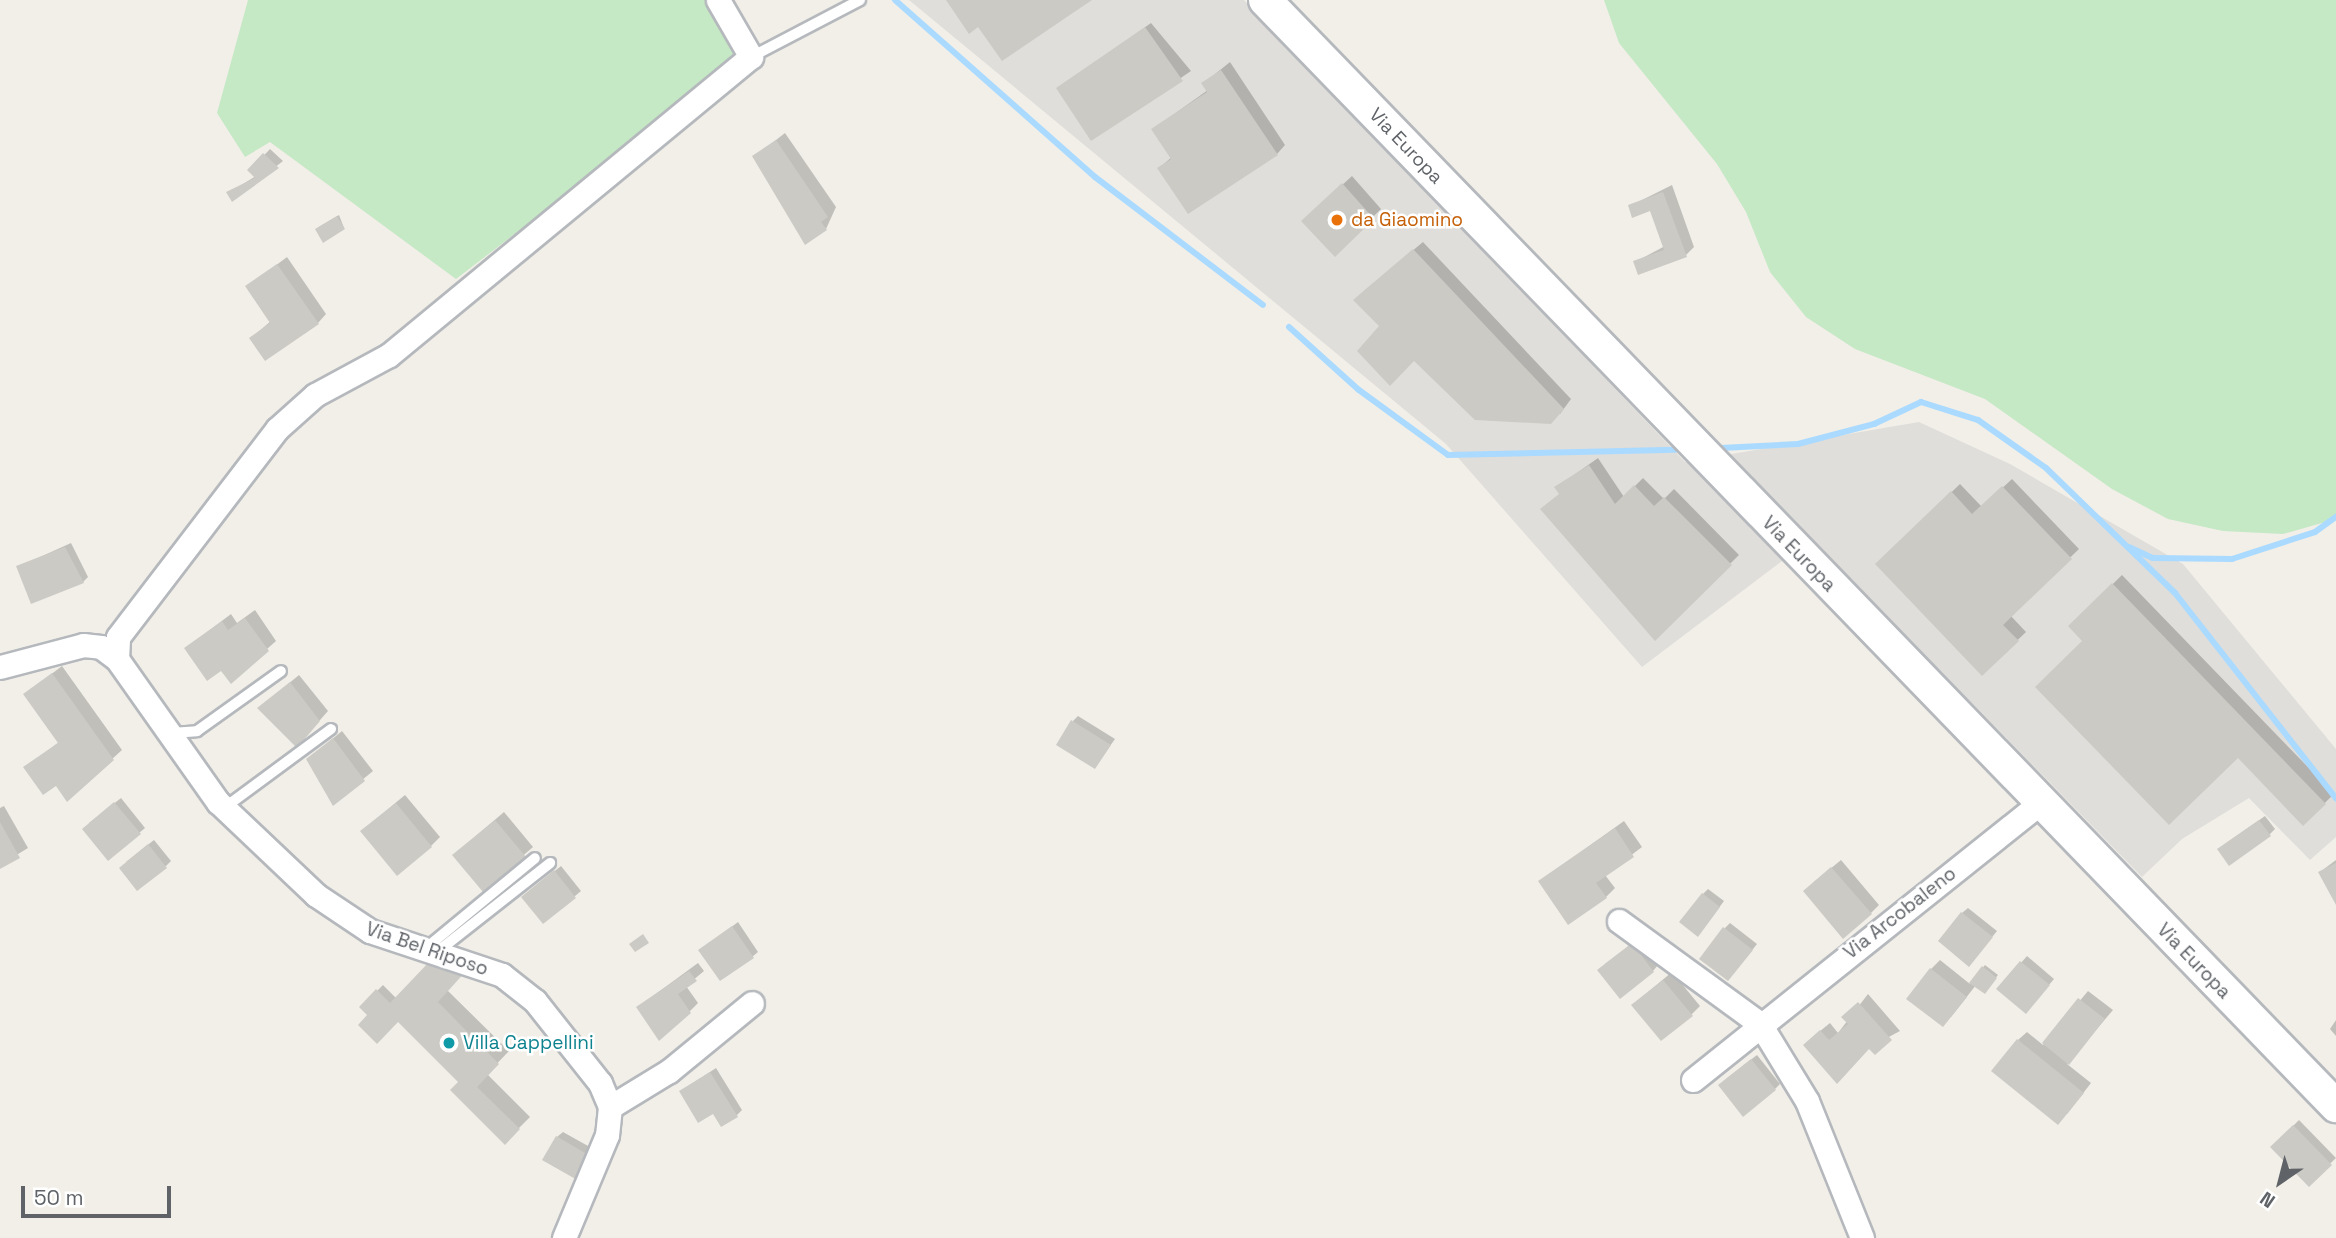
<!DOCTYPE html>
<style>
body{margin:0}
#map{position:relative;width:2336px;height:1238px;overflow:hidden;background:#f1efe8;font-family:"Space Grotesk",sans-serif}
div>[style]{position:absolute}
.industrial>*{inset:0;background:#e0deda}
.green>*{inset:0;background:#c5e8c5}
.shadow>*{inset:0;background:#0003}
.stream>*{height:6px;margin:-3px;padding:0 3px;transform-origin:3px;border-radius:3px;background:#aadaff}
.building>*{inset:0;background:#cccac5}
.roads{filter:drop-shadow(2px 0 #b5b8bc) drop-shadow(-2px 0 #b5b8bc) drop-shadow(0 2px #b5b8bc) drop-shadow(0 -2px #b5b8bc)}
.lane>*{height:10px;margin:-5px;padding:0 5px;transform-origin:5px;border-radius:5px;background:#fff}
.street>*{height:23px;margin:-11.5px;padding:0 11.5px;transform-origin:11.5px;border-radius:11.5px;background:#fff}
.secondary>*{height:32px;margin:-16px;padding:0 16px;transform-origin:16px;border-radius:16px;background:#fff}
.dots>*{width:19px;height:19px;translate:-50% -50%;box-sizing:border-box;border:4px solid #fff;border-radius:50%}
span{translate:-50% -50%;white-space:nowrap;text-align:center;line-height:1.15;-webkit-text-stroke:5px #fff;paint-order:stroke}
.street-label{font-size:19px;color:#5f6368}
.food-label{font-size:19px;color:#c56008}
.left{translate:0 -50%;text-align:left}
.culture-label{font-size:19px;color:#0d838f}
.north{position:absolute;left:2245px;top:1147px;width:70px;height:70px;-webkit-text-stroke:5px #fff;paint-order:stroke;rotate:215deg;font-size:19px;font-weight:700;line-height:28px;text-align:center;color:#5f6368}
.north::after{content:'';display:block;margin:auto;width:24px;height:32px;background:#5f6368;clip-path:polygon(50% 0,100% 100%,50% 72%,0 100%)}
.scale{position:absolute;left:21px;top:1186px;width:150px;height:32px;box-sizing:border-box;border:4px solid #5f6368;border-top:0;padding-left:9px;font-size:21px;line-height:24px;white-space:nowrap;color:#5f6368;-webkit-text-stroke:5px #fff;paint-order:stroke}
</style>
<div id="map">
<div class="industrial">
<div style="clip-path:polygon(909px 0,1244px 0,1685px 462px,1919px 422px,2010px 464px,2183px 564px,2336px 749px,2336px 837px,2310px 860px,2249px 798px,2182px 839px,2142px 877px,1978px 709px,1803px 545px,1642px 667px,1446px 444px)"></div>
</div>
<div class="green">
<div style="clip-path:polygon(248px 0,705px 0,740px 61px,456px 279px,270px 142px,245px 157px,217px 113px)"></div>
<div style="clip-path:polygon(1604px 0,2336px 0,2336px 519px,2283px 534px,2223px 531px,2168px 519px,2112px 489px,1985px 399px,1855px 349px,1806px 317px,1770px 272px,1746px 212px,1717px 164px,1619px 43px)"></div>
</div>
<div class="shadow">
<div style="clip-path:polygon(1151px 23px,1191px 71px,1091px 139px,1058px 89px)"></div>
<div style="clip-path:polygon(1230px 62px,1285px 145px,1277px 154px,1159px 168px,1172px 157px,1153px 129px,1208px 90px,1204px 83px)"></div>
<div style="clip-path:polygon(785px 133px,836px 207px,826px 229px,754px 157px)"></div>
<div style="clip-path:polygon(270px 149px,283px 161px,233px 200px,228px 193px,256px 176px,250px 170px)"></div>
<div style="clip-path:polygon(1352px 176px,1381px 209px,1335px 254px,1303px 221px)"></div>
<div style="clip-path:polygon(1672px 185px,1694px 247px,1686px 255px,1635px 262px,1665px 246px,1651px 209px,1630px 206px)"></div>
<div style="clip-path:polygon(339px 215px,344px 228px,319px 227px)"></div>
<div style="clip-path:polygon(1423px 242px,1571px 399px,1560px 414px,1381px 326px,1364px 291px)"></div>
<div style="clip-path:polygon(287px 257px,326px 314px,318px 323px,251px 338px,271px 321px,247px 287px)"></div>
<div style="clip-path:polygon(1598px 458px,1624px 497px,1643px 478px,1664px 499px,1674px 489px,1739px 555px,1655px 638px,1557px 487px)"></div>
<div style="clip-path:polygon(2012px 479px,2079px 549px,2010px 615px,2026px 632px,1982px 674px,1877px 564px,1960px 484px,1982px 507px)"></div>
<div style="clip-path:polygon(71px 543px,88px 577px,83px 582px,18px 567px)"></div>
<div style="clip-path:polygon(2122px 575px,2334px 794px,2304px 823px,2238px 756px,2070px 626px)"></div>
<div style="clip-path:polygon(255px 610px,276px 641px,267px 649px,222px 668px,186px 648px,231px 614px,237px 623px)"></div>
<div style="clip-path:polygon(62px 666px,122px 750px,68px 799px,56px 784px,25px 768px,59px 742px,25px 694px)"></div>
<div style="clip-path:polygon(299px 675px,328px 711px,305px 737px,259px 708px)"></div>
<div style="clip-path:polygon(1078px 716px,1115px 739px,1095px 767px,1073px 721px)"></div>
<div style="clip-path:polygon(342px 731px,373px 771px,334px 803px,308px 759px)"></div>
<div style="clip-path:polygon(405px 795px,440px 837px,431px 846px,371px 823px)"></div>
<div style="clip-path:polygon(121px 798px,145px 828px,139px 833px,89px 823px)"></div>
<div style="clip-path:polygon(4px 806px,28px 848px,0 865px,0 808px)"></div>
<div style="clip-path:polygon(504px 812px,533px 847px,483px 890px,463px 847px)"></div>
<div style="clip-path:polygon(2265px 816px,2275px 829px,2269px 835px,2225px 844px)"></div>
<div style="clip-path:polygon(1624px 821px,1642px 847px,1605px 875px,1615px 888px,1606px 897px,1540px 881px)"></div>
<div style="clip-path:polygon(154px 840px,171px 861px,166px 866px,126px 862px)"></div>
<div style="clip-path:polygon(1841px 860px,1879px 905px,1871px 913px,1813px 883px)"></div>
<div style="clip-path:polygon(2336px 860px,2336px 901px,2320px 872px)"></div>
<div style="clip-path:polygon(561px 866px,581px 891px,544px 922px,529px 892px)"></div>
<div style="clip-path:polygon(1708px 889px,1724px 901px,1703px 929px,1703px 894px)"></div>
<div style="clip-path:polygon(1968px 908px,1997px 931px,1974px 959px,1962px 913px)"></div>
<div style="clip-path:polygon(738px 922px,758px 952px,752px 957px,701px 950px)"></div>
<div style="clip-path:polygon(1730px 923px,1757px 944px,1733px 974px,1725px 928px)"></div>
<div style="clip-path:polygon(1638px 939px,1658px 965px,1653px 971px,1605px 964px)"></div>
<div style="clip-path:polygon(2027px 956px,2054px 979px,2031px 1006px,1999px 988px)"></div>
<div style="clip-path:polygon(1940px 960px,1970px 984px,1985px 965px,1998px 975px,1984px 992px,1976px 985px,1951px 1017px,1931px 969px)"></div>
<div style="clip-path:polygon(698px 963px,704px 971px,686px 986px,698px 1003px,689px 1012px,638px 1007px)"></div>
<div style="clip-path:polygon(1672px 972px,1700px 1006px,1691px 1015px,1642px 997px)"></div>
<div style="clip-path:polygon(383px 985px,397px 999px,447px 990px,509px 1051px,487px 1074px,530px 1117px,505px 1142px,461px 1082px,398px 1019px,361px 1007px)"></div>
<div style="clip-path:polygon(2088px 991px,2113px 1010px,2067px 1064px,2091px 1083px,2067px 1114px,2018px 1040px,2027px 1032px,2043px 1045px)"></div>
<div style="clip-path:polygon(1868px 994px,1900px 1031px,1870px 1047px,1837px 1081px,1814px 1036px,1830px 1023px,1838px 1033px)"></div>
<div style="clip-path:polygon(2336px 1020px,2336px 1036px,2330px 1029px)"></div>
<div style="clip-path:polygon(1757px 1055px,1780px 1084px,1775px 1089px,1726px 1079px)"></div>
<div style="clip-path:polygon(716px 1068px,742px 1110px,737px 1115px,714px 1111px,681px 1091px)"></div>
<div style="clip-path:polygon(2299px 1120px,2336px 1158px,2309px 1184px,2272px 1147px)"></div>
<div style="clip-path:polygon(563px 1132px,597px 1151px,584px 1173px,557px 1137px)"></div>
</div>
<div class="stream">
<div style="left:895px;top:0;width:267px;rotate:41.5deg"></div>
<div style="left:1095px;top:177px;width:211px;rotate:37.3deg"></div>
<div style="left:1289px;top:327px;width:94px;rotate:42deg"></div>
<div style="left:1359px;top:390px;width:110px;rotate:36.1deg"></div>
<div style="left:1448px;top:455px;width:227px;rotate:-1.3deg"></div>
<div style="left:1721px;top:448px;width:77px;rotate:-3deg"></div>
<div style="left:1798px;top:444px;width:79px;rotate:-14.7deg"></div>
<div style="left:1874px;top:424px;width:52px;rotate:-25.1deg"></div>
<div style="left:1921px;top:402px;width:60px;rotate:17.5deg"></div>
<div style="left:1978px;top:420px;width:83px;rotate:35.2deg"></div>
<div style="left:2046px;top:468px;width:180px;rotate:44.1deg"></div>
<div style="left:2175px;top:593px;width:261px;rotate:51.9deg"></div>
<div style="left:2129px;top:547px;width:26px;rotate:25deg"></div>
<div style="left:2153px;top:558px;width:79px;rotate:0.7deg"></div>
<div style="left:2232px;top:559px;width:87px;rotate:-18deg"></div>
<div style="left:2315px;top:532px;width:26px;rotate:-36deg"></div>
</div>
<div class="building">
<div style="clip-path:polygon(946px 0,1092px 0,1002px 61px,978px 27px,969px 34px)"></div>
<div style="clip-path:polygon(1145px 27px,1183px 81px,1091px 141px,1056px 88px)"></div>
<div style="clip-path:polygon(1221px 70px,1278px 155px,1188px 214px,1157px 168px,1171px 159px,1151px 129px,1207px 92px,1201px 83px)"></div>
<div style="clip-path:polygon(776px 140px,828px 217px,821px 222px,827px 230px,805px 245px,752px 156px)"></div>
<div style="clip-path:polygon(263px 153px,279px 168px,232px 202px,226px 192px,255px 178px,247px 170px)"></div>
<div style="clip-path:polygon(1342px 183px,1374px 219px,1335px 257px,1301px 221px)"></div>
<div style="clip-path:polygon(1663px 192px,1687px 257px,1638px 275px,1633px 261px,1664px 250px,1650px 211px,1632px 218px,1628px 205px)"></div>
<div style="clip-path:polygon(337px 216px,345px 229px,323px 243px,315px 229px)"></div>
<div style="clip-path:polygon(1413px 249px,1564px 409px,1551px 424px,1475px 420px,1414px 361px,1390px 386px,1357px 351px,1379px 326px,1353px 300px)"></div>
<div style="clip-path:polygon(277px 264px,319px 324px,265px 361px,249px 338px,270px 323px,245px 286px)"></div>
<div style="clip-path:polygon(1589px 465px,1615px 504px,1634px 485px,1654px 506px,1664px 497px,1732px 565px,1655px 641px,1540px 509px,1559px 494px,1554px 487px)"></div>
<div style="clip-path:polygon(2002px 486px,2072px 559px,2003px 625px,2019px 641px,1982px 676px,1875px 564px,1951px 491px,1972px 514px)"></div>
<div style="clip-path:polygon(65px 547px,84px 583px,31px 604px,16px 566px)"></div>
<div style="clip-path:polygon(2112px 583px,2326px 804px,2303px 826px,2238px 758px,2169px 825px,2035px 687px,2082px 641px,2068px 626px)"></div>
<div style="clip-path:polygon(245px 618px,269px 651px,231px 684px,221px 671px,207px 681px,184px 648px,222px 621px,228px 630px)"></div>
<div style="clip-path:polygon(52px 673px,114px 760px,67px 802px,56px 786px,43px 795px,23px 767px,58px 743px,23px 694px)"></div>
<div style="clip-path:polygon(290px 682px,320px 721px,297px 748px,257px 708px)"></div>
<div style="clip-path:polygon(1071px 720px,1111px 745px,1095px 769px,1056px 745px)"></div>
<div style="clip-path:polygon(333px 738px,365px 781px,333px 806px,306px 759px)"></div>
<div style="clip-path:polygon(114px 802px,141px 834px,108px 861px,82px 829px)"></div>
<div style="clip-path:polygon(396px 803px,432px 847px,397px 876px,360px 831px)"></div>
<div style="clip-path:polygon(495px 820px,526px 857px,483px 892px,452px 855px)"></div>
<div style="clip-path:polygon(2259px 820px,2271px 836px,2229px 866px,2217px 849px)"></div>
<div style="clip-path:polygon(0 822px,20px 858px,0 869px)"></div>
<div style="clip-path:polygon(1615px 828px,1634px 857px,1596px 883px,1607px 898px,1568px 925px,1538px 881px)"></div>
<div style="clip-path:polygon(148px 844px,167px 868px,137px 891px,119px 868px)"></div>
<div style="clip-path:polygon(2336px 863px,2336px 905px,2318px 872px)"></div>
<div style="clip-path:polygon(1831px 867px,1872px 914px,1843px 939px,1803px 891px)"></div>
<div style="clip-path:polygon(554px 870px,576px 898px,543px 924px,521px 897px)"></div>
<div style="clip-path:polygon(1702px 893px,1720px 907px,1698px 937px,1679px 922px)"></div>
<div style="clip-path:polygon(1961px 912px,1993px 937px,1969px 967px,1938px 941px)"></div>
<div style="clip-path:polygon(732px 926px,754px 958px,720px 981px,698px 950px)"></div>
<div style="clip-path:polygon(1723px 927px,1753px 950px,1728px 981px,1699px 959px)"></div>
<div style="clip-path:polygon(643px 934px,649px 943px,635px 952px,629px 944px)"></div>
<div style="clip-path:polygon(1632px 943px,1654px 972px,1620px 999px,1597px 970px)"></div>
<div style="clip-path:polygon(2020px 961px,2050px 985px,2026px 1014px,1996px 989px)"></div>
<div style="clip-path:polygon(429px 962px,467px 970px,438px 1002px,499px 1064px,477px 1087px,520px 1129px,505px 1145px,450px 1090px,458px 1082px,398px 1022px,377px 1044px,358px 1025px,367px 1015px,359px 1007px,376px 989px,390px 1003px)"></div>
<div style="clip-path:polygon(1982px 966px,1997px 978px,1985px 994px,1969px 983px)"></div>
<div style="clip-path:polygon(1930px 968px,1967px 997px,1943px 1027px,1906px 999px)"></div>
<div style="clip-path:polygon(689px 971px,697px 981px,678px 994px,691px 1013px,659px 1041px,636px 1007px)"></div>
<div style="clip-path:polygon(1663px 980px,1693px 1016px,1661px 1041px,1631px 1005px)"></div>
<div style="clip-path:polygon(2078px 998px,2105px 1019px,2069px 1065px,2042px 1043px)"></div>
<div style="clip-path:polygon(1858px 1002px,1892px 1040px,1875px 1055px,1869px 1049px,1837px 1084px,1803px 1045px,1820px 1030px,1829px 1040px,1848px 1024px,1841px 1017px)"></div>
<div style="clip-path:polygon(2017px 1039px,2084px 1093px,2058px 1125px,1991px 1071px)"></div>
<div style="clip-path:polygon(1751px 1059px,1776px 1090px,1743px 1117px,1718px 1085px)"></div>
<div style="clip-path:polygon(710px 1072px,738px 1117px,721px 1127px,713px 1114px,698px 1123px,679px 1091px)"></div>
<div style="clip-path:polygon(2293px 1125px,2332px 1165px,2309px 1187px,2270px 1147px)"></div>
<div style="clip-path:polygon(556px 1136px,592px 1157px,579px 1181px,542px 1160px)"></div>
</div>
<div class="roads">
<div class="lane">
<div style="left:751px;top:57px;width:123px;rotate:-27.6deg"></div>
<div style="left:171px;top:733px;width:26px;rotate:-4deg"></div>
<div style="left:197px;top:731px;width:103px;rotate:-35.5deg"></div>
<div style="left:224px;top:808px;width:133px;rotate:-36.4deg"></div>
<div style="left:426px;top:948px;width:141px;rotate:-39.5deg"></div>
<div style="left:437px;top:952px;width:144px;rotate:-38.2deg"></div>
</div>
<div class="street">
<div style="left:117px;top:659px;width:22px;rotate:-87deg"></div>
<div style="left:118px;top:637px;width:262px;rotate:-52.6deg"></div>
<div style="left:277px;top:429px;width:51px;rotate:-41.8deg"></div>
<div style="left:315px;top:395px;width:84px;rotate:-28.4deg"></div>
<div style="left:389px;top:355px;width:469px;rotate:-39.5deg"></div>
<div style="left:751px;top:57px;width:66px;rotate:-120.1deg"></div>
<div style="left:0;top:667px;width:86px;rotate:-14.8deg"></div>
<div style="left:83px;top:645px;width:18px;rotate:6deg"></div>
<div style="left:101px;top:647px;width:20px;rotate:37deg"></div>
<div style="left:117px;top:659px;width:175px;rotate:54.8deg"></div>
<div style="left:218px;top:802px;width:135px;rotate:43.5deg"></div>
<div style="left:316px;top:895px;width:65px;rotate:33.7deg"></div>
<div style="left:370px;top:931px;width:139px;rotate:18.4deg"></div>
<div style="left:502px;top:975px;width:42px;rotate:38.2deg"></div>
<div style="left:535px;top:1001px;width:105px;rotate:51.6deg"></div>
<div style="left:600px;top:1083px;width:26px;rotate:67deg"></div>
<div style="left:610px;top:1107px;width:28px;rotate:96deg"></div>
<div style="left:607px;top:1135px;width:112px;rotate:112.7deg"></div>
<div style="left:1619px;top:921px;width:175px;rotate:36.1deg"></div>
<div style="left:1760px;top:1024px;width:90px;rotate:58.6deg"></div>
<div style="left:1807px;top:1101px;width:148px;rotate:68.1deg"></div>
<div style="left:1693px;top:1080px;width:444px;rotate:-38.6deg"></div>
<div style="left:610px;top:1107px;width:69px;rotate:-31.4deg"></div>
<div style="left:669px;top:1071px;width:107px;rotate:-39.3deg"></div>
</div>
<div class="secondary">
<div style="left:1265px;top:0;width:1540px;rotate:45.92deg"></div>
</div>
</div>
<div class="dots">
<div style="left:1337px;top:220px;background:#e8710a"></div>
<div style="left:449px;top:1043px;background:#0f9aa8"></div>
</div>
<div class="street-label">
<span style="left:1406px;top:146px;rotate:46deg">Via Europa</span>
<span style="left:1799px;top:554px;rotate:46deg">Via Europa</span>
<span style="left:1900px;top:913px;rotate:-38deg">Via Arcobaleno</span>
<span style="left:427px;top:949px;rotate:19deg">Via Bel Riposo</span>
<span style="left:2194px;top:961px;rotate:46deg">Via Europa</span>
</div>
<div class="food-label">
<span class="left" style="left:1351px;top:220px">da Giaomino</span>
</div>
<div class="culture-label">
<span class="left" style="left:463px;top:1043px">Villa Cappellini</span>
</div>
<div class="north">N</div>
<div class="scale">50 m</div>
</div>
